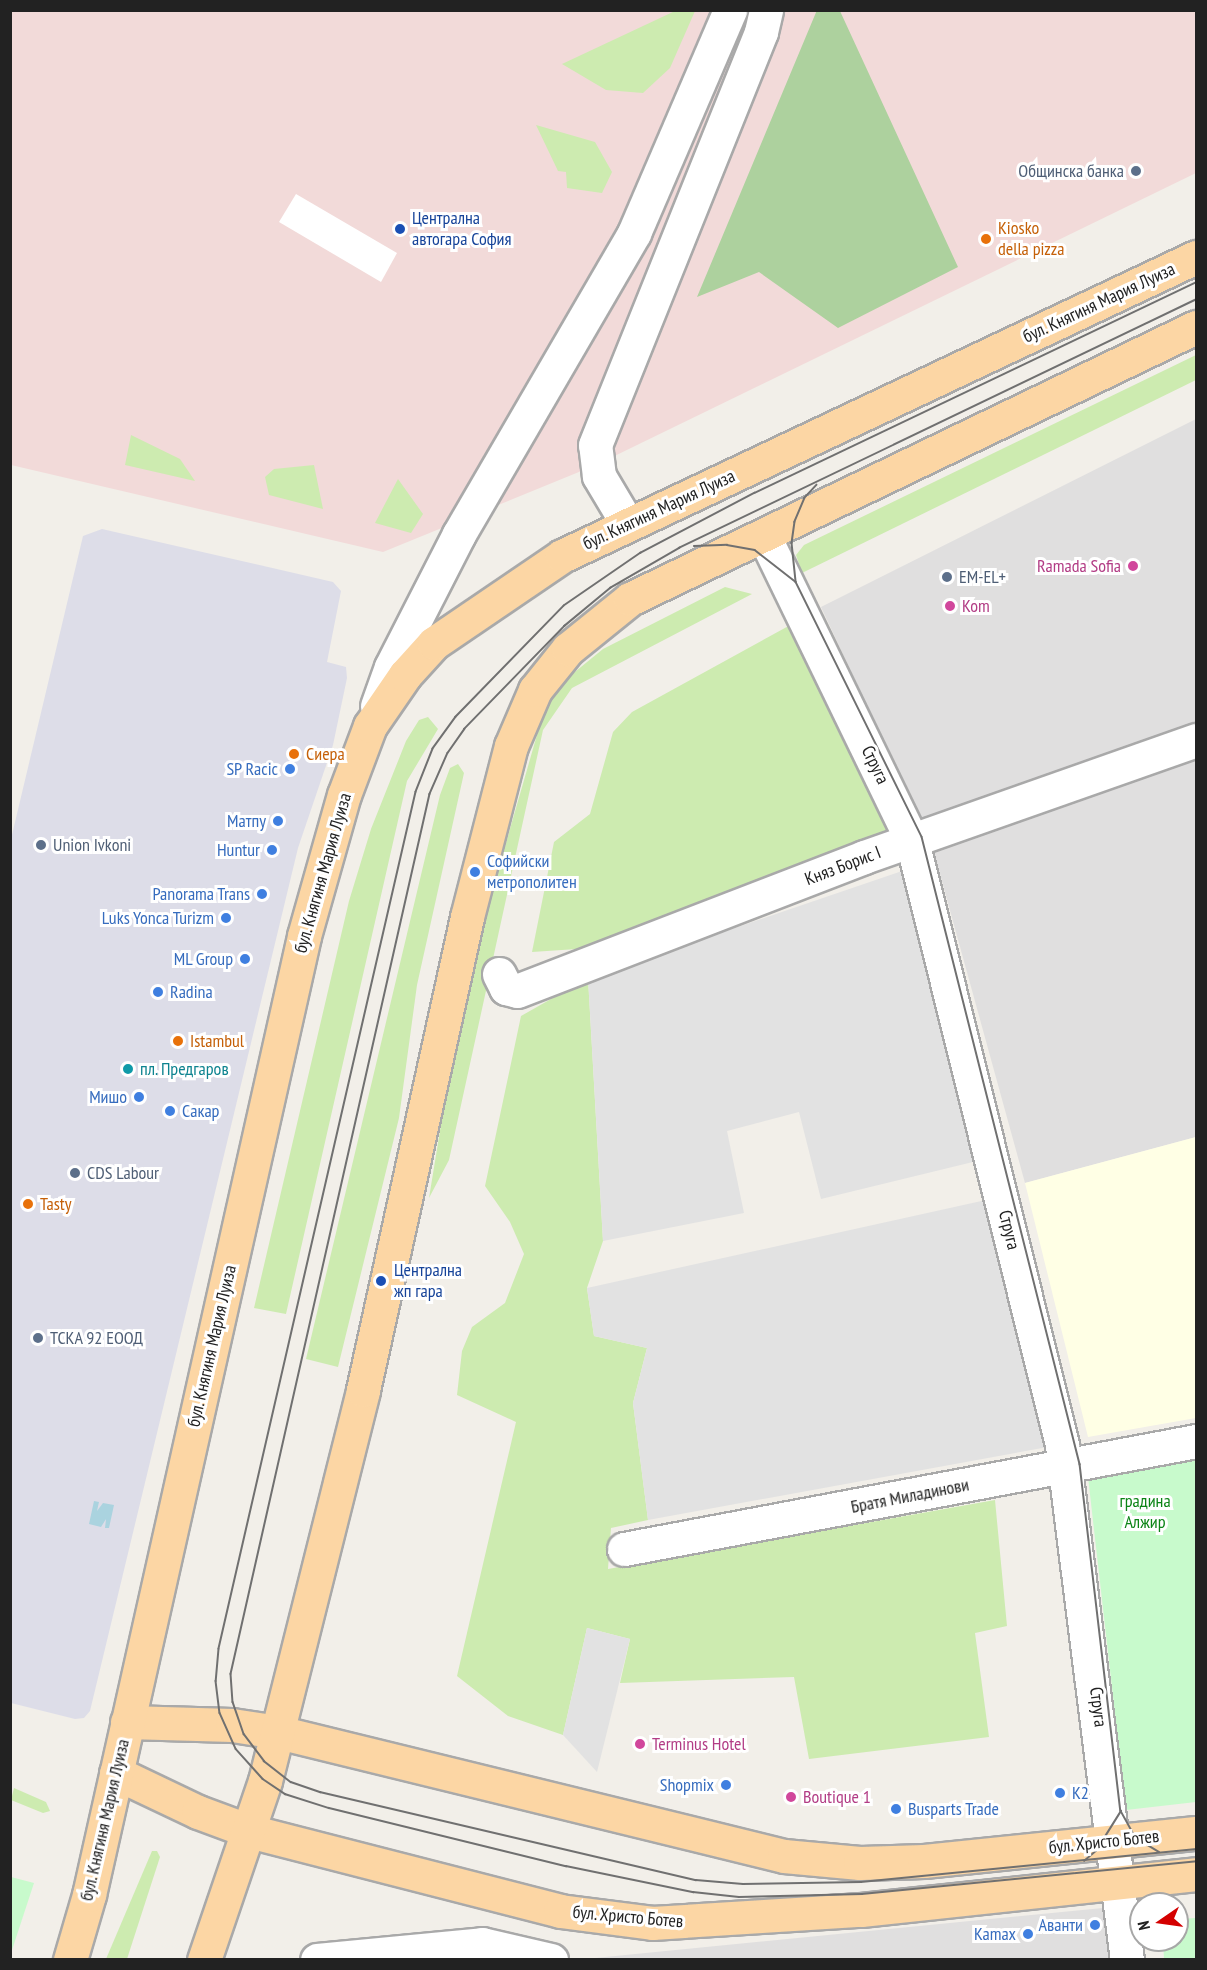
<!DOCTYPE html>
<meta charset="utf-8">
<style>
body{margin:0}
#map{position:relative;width:1207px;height:1970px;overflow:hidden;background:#f2efe9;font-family:"PT Sans Narrow",sans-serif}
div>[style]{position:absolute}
.residential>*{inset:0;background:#e0dfdf}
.commercial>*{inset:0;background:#f2dad9}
.education>*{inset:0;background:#ffffe5}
.grass>*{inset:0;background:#cdebb0}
.forest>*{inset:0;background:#add19e}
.park>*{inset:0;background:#c8facc}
.parking>*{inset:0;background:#e2e2e2}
.plaza>*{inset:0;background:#dddde8}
.water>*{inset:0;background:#aad3df}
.pier>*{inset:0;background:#fff}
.roads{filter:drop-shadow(2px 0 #a9a9a9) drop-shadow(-2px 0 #a9a9a9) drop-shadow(0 2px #a9a9a9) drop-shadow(0 -2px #a9a9a9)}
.minor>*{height:33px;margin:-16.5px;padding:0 16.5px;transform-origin:16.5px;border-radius:16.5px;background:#fff}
.major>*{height:33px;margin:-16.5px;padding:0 16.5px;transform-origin:16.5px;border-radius:16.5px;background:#fcd6a4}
.tram>*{height:1.5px;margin:-0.75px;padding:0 0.75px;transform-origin:0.75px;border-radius:0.75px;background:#707070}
.dots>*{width:16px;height:16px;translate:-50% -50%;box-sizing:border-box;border:3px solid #fff;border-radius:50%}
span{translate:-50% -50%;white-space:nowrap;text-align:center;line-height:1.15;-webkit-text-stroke:6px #fff;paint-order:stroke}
.service-label{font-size:18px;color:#4e5e75}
.right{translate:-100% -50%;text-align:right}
.left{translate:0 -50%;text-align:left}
.transit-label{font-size:18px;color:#164399}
.food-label{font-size:18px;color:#c56008}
.street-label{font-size:18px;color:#222}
.hotel-label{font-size:18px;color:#b23c85}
.shop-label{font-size:18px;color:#366cbe}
.culture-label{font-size:18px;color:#0d838f}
.park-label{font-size:18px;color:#0c8416}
.frame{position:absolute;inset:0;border:12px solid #222;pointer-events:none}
.north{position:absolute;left:1129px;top:1892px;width:60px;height:60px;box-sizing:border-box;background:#fff;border:2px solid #a7a7a7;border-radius:50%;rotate:257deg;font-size:16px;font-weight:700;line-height:24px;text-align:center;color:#222}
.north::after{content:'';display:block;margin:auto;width:21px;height:27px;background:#d40000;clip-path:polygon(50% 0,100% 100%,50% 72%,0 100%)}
</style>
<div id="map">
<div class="residential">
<div style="clip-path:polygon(1196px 419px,1196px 1137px,1025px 1183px,932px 845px,821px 607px)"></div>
<div style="clip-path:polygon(1113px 1907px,1118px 1960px,469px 1960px,493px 1956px,585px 1959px)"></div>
</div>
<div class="commercial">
<div style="clip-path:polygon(11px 11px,1196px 11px,1196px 173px,596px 465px,383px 552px,11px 465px)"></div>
</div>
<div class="education">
<div style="clip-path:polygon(1196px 1137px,1196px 1418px,1088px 1437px,1025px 1183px)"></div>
</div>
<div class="grass">
<div style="clip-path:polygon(675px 11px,695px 11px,670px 68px,643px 93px,606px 90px,562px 64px)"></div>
<div style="clip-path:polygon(536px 125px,595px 142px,612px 172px,602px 193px,567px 188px,566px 172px,558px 171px)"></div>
<div style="clip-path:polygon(1196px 355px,1196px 380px,802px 573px,796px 555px,804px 545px)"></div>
<div style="clip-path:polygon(131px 435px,180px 459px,195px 481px,125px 465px)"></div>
<div style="clip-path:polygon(314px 465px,323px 509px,269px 495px,265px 477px,274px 469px)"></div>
<div style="clip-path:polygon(398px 479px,423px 514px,411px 533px,375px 523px)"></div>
<div style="clip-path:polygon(725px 587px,752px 594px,572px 688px,543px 730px,449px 1160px,429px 1198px,462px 996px,543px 714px,565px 680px,603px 649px)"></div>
<div style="clip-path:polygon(794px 623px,895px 832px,577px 949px,532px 952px,554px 842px,590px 814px,613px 732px,632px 712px)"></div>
<div style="clip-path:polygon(428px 717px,438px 729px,407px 781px,286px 1314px,254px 1308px,349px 901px,371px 829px,406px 741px,419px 720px)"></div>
<div style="clip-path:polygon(458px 764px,464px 773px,417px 985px,399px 1118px,338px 1367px,306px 1359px,440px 795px,450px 768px)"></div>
<div style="clip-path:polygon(588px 978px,603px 1241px,587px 1288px,594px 1336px,647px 1348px,633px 1403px,648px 1520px,611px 1528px,608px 1569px,995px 1500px,1007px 1626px,975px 1633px,989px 1737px,809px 1759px,794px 1677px,620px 1683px,630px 1639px,587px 1628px,563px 1735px,508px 1716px,457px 1676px,516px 1422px,457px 1395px,462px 1351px,472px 1327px,505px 1303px,524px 1254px,510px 1222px,485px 1186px,521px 1016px)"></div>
<div style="clip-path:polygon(14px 1788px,46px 1802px,50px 1811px,43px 1813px,11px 1800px)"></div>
<div style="clip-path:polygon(152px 1851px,157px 1851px,160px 1857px,127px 1959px,106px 1959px)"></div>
</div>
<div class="forest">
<div style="clip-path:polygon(817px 10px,840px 11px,958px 267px,838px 328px,759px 272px,697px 297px)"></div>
</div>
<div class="park">
<div style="clip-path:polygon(1196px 1447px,1196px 1802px,1126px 1810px,1087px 1468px)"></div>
<div style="clip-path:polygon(11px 1877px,34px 1883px,11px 1953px,10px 1877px)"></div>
<div style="clip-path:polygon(1196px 1918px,1196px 1959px,1164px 1959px,1163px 1940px,1177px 1940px,1177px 1919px)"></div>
</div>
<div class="parking">
<div style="clip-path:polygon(905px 870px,977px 1161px,821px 1199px,799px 1112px,727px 1131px,744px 1213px,603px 1241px,588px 978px)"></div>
<div style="clip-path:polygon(986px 1200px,1048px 1447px,648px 1520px,633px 1403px,647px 1348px,594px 1336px,587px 1288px)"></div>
<div style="clip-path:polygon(587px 1628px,630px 1639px,597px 1772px,563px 1735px)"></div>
</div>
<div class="plaza">
<div style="clip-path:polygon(102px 529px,333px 582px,341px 591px,327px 662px,346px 667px,347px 678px,333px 745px,298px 848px,90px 1711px,84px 1718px,75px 1719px,11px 1703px,11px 839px,83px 536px)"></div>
</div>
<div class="water">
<div style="clip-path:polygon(94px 1501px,99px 1502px,97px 1511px,103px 1503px,114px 1505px,109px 1528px,105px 1528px,106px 1519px,101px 1527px,89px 1524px)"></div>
</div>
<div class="pier">
<div style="clip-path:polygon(296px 194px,397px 253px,381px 282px,279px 222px)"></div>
</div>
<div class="roads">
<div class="minor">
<div style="left:627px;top:523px;width:55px;rotate:-120.8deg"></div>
<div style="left:599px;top:476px;width:31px;rotate:-97deg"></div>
<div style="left:595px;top:445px;width:445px;rotate:-68.1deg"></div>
<div style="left:761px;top:32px;width:23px;rotate:-77deg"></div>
<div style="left:764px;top:536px;width:339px;rotate:64.1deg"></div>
<div style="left:912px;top:841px;width:622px;rotate:76.05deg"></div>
<div style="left:1062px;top:1445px;width:519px;rotate:82.81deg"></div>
<div style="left:377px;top:706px;width:41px;rotate:-70.3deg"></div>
<div style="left:391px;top:667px;width:149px;rotate:-62.9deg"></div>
<div style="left:459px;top:534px;width:348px;rotate:-59.8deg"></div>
<div style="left:634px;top:233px;width:243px;rotate:-66.7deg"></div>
<div style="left:499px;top:974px;width:16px;rotate:63deg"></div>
<div style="left:506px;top:988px;width:11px;rotate:15deg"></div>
<div style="left:517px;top:991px;width:372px;rotate:-21.1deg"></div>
<div style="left:864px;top:857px;width:352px;rotate:-19.4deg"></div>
<div style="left:624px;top:1549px;width:582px;rotate:-10.69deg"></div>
<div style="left:317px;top:1960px;width:166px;rotate:-5.5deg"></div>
<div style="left:482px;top:1944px;width:71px;rotate:13.1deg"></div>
</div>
<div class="major">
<div style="left:127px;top:1722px;width:105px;rotate:1.6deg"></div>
<div style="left:232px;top:1725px;width:47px;rotate:8.7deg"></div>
<div style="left:278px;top:1732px;width:521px;rotate:13.77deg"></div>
<div style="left:784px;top:1856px;width:76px;rotate:5.3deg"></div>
<div style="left:860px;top:1863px;width:64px;rotate:-1.8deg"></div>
<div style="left:924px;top:1861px;width:273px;rotate:-5.9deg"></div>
<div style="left:116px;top:1773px;width:91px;rotate:25.4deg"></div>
<div style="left:198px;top:1812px;width:54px;rotate:20.4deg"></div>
<div style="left:249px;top:1831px;width:321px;rotate:14.4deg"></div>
<div style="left:560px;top:1911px;width:93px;rotate:7.4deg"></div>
<div style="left:652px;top:1923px;width:209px;rotate:-3.6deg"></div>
<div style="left:861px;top:1910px;width:337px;rotate:-6.1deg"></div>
<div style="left:70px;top:1960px;width:68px;rotate:-73.7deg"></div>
<div style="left:89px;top:1895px;width:983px;rotate:-77.36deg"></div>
<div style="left:304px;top:936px;width:147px;rotate:-74.2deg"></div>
<div style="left:344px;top:795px;width:74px;rotate:-69.4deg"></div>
<div style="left:370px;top:726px;width:62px;rotate:-55.5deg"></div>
<div style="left:405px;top:675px;width:43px;rotate:-47.8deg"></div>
<div style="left:434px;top:643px;width:155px;rotate:-34.2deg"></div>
<div style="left:562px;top:556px;width:701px;rotate:-25.25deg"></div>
<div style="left:204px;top:1960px;width:189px;rotate:-71.2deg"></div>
<div style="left:265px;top:1781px;width:403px;rotate:-75.9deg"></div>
<div style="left:363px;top:1390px;width:484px;rotate:-77.6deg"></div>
<div style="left:467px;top:917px;width:177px;rotate:-75.6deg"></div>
<div style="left:511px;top:746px;width:61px;rotate:-66.8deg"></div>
<div style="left:535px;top:690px;width:53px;rotate:-51.2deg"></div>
<div style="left:568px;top:649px;width:80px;rotate:-38.9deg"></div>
<div style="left:630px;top:599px;width:628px;rotate:-25.67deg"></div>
</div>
</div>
<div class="tram">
<div style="left:1196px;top:283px;width:488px;rotate:154.5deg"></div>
<div style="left:755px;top:493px;width:129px;rotate:152.2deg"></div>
<div style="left:641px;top:553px;width:93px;rotate:145.5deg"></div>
<div style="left:564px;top:606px;width:155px;rotate:134.2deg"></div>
<div style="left:456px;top:717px;width:39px;rotate:126deg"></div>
<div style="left:433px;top:749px;width:46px;rotate:111.6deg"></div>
<div style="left:416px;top:792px;width:879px;rotate:102.95deg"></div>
<div style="left:219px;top:1649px;width:32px;rotate:95deg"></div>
<div style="left:216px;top:1681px;width:32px;rotate:83deg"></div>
<div style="left:220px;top:1713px;width:39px;rotate:66deg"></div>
<div style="left:236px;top:1749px;width:40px;rotate:48deg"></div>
<div style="left:263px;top:1779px;width:27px;rotate:34deg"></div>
<div style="left:285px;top:1794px;width:46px;rotate:17.7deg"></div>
<div style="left:329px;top:1808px;width:244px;rotate:13.8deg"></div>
<div style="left:566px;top:1866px;width:130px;rotate:11.6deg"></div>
<div style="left:693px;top:1892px;width:46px;rotate:6.2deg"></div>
<div style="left:739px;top:1897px;width:123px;rotate:-1.4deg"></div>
<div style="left:862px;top:1894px;width:336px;rotate:-5.6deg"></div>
<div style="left:1196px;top:300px;width:573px;rotate:154.33deg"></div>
<div style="left:680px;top:548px;width:80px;rotate:149.9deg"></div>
<div style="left:611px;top:588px;width:60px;rotate:140.4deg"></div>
<div style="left:565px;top:626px;width:144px;rotate:134.2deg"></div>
<div style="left:465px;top:729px;width:29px;rotate:125deg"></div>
<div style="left:448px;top:753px;width:45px;rotate:113.7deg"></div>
<div style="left:430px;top:794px;width:902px;rotate:102.74deg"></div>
<div style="left:231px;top:1674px;width:28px;rotate:86deg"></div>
<div style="left:233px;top:1702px;width:34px;rotate:71deg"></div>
<div style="left:244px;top:1734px;width:34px;rotate:53deg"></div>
<div style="left:264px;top:1761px;width:34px;rotate:38deg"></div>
<div style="left:291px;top:1782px;width:31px;rotate:19deg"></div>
<div style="left:320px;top:1792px;width:386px;rotate:13.2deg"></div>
<div style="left:696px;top:1880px;width:47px;rotate:4.9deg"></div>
<div style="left:743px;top:1884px;width:118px;rotate:-1deg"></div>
<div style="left:861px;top:1882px;width:337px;rotate:-5.6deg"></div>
<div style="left:817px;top:485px;width:18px;rotate:133deg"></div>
<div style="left:805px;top:498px;width:26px;rotate:113deg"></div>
<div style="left:795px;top:522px;width:21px;rotate:98deg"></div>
<div style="left:792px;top:543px;width:39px;rotate:84deg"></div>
<div style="left:796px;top:582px;width:284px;rotate:63.7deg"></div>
<div style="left:922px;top:837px;width:647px;rotate:75.86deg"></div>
<div style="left:1080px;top:1464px;width:349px;rotate:83.3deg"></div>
<div style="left:1121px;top:1811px;width:31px;rotate:61deg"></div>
<div style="left:1136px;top:1838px;width:27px;rotate:31deg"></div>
<div style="left:694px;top:546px;width:33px;rotate:-2deg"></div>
<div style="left:727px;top:545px;width:28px;rotate:10deg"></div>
<div style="left:755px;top:550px;width:52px;rotate:38deg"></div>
<div style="left:1084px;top:1861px;width:16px;rotate:-40deg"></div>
<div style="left:1096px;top:1851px;width:47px;rotate:-58deg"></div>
</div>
<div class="dots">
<div style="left:1136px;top:171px;background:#5c6f8a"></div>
<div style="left:400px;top:229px;background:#1a4fb4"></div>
<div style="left:986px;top:239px;background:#e8710a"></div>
<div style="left:1133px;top:566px;background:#d1479c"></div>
<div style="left:947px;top:577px;background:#5c6f8a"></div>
<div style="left:950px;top:606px;background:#d1479c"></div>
<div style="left:294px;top:754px;background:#e8710a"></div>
<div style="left:290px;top:769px;background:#3f7fe0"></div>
<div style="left:278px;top:821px;background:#3f7fe0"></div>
<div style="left:41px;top:845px;background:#5c6f8a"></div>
<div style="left:272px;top:850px;background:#3f7fe0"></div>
<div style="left:475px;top:872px;background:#3f7fe0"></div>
<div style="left:262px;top:894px;background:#3f7fe0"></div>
<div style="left:226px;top:918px;background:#3f7fe0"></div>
<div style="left:245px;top:959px;background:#3f7fe0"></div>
<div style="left:158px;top:992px;background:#3f7fe0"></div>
<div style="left:178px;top:1041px;background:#e8710a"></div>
<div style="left:128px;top:1069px;background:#0f9aa8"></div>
<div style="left:139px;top:1097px;background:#3f7fe0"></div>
<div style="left:170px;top:1111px;background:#3f7fe0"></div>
<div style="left:75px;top:1173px;background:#5c6f8a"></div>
<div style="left:28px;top:1204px;background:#e8710a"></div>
<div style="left:381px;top:1281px;background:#1a4fb4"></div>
<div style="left:38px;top:1338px;background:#5c6f8a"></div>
<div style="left:640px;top:1744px;background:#d1479c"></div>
<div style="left:726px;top:1785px;background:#3f7fe0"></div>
<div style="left:1060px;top:1793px;background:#3f7fe0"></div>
<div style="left:791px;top:1797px;background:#d1479c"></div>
<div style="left:896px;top:1809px;background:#3f7fe0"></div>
<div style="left:1095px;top:1925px;background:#3f7fe0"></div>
<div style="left:1028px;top:1934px;background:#3f7fe0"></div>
</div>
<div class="service-label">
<span class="right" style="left:1124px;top:171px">Общинска банка</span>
<span class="left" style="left:959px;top:577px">EM-EL+</span>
<span class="left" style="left:53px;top:845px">Union Ivkoni</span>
<span class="left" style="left:87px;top:1173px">CDS Labour</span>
<span class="left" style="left:50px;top:1338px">ТСКА 92 ЕООД</span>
</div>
<div class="transit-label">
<span class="left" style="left:412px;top:229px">Централна<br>автогара София</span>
<span class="left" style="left:394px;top:1281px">Централна<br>жп гара</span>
</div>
<div class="food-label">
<span class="left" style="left:998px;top:239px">Kiosko<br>della pizza</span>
<span class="left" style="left:306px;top:754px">Сиера</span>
<span class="left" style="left:190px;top:1041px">Istambul</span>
<span class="left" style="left:40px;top:1204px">Tasty</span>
</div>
<div class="street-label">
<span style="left:1099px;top:303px;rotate:-25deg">бул. Княгиня Мария Луиза</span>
<span style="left:659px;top:510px;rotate:-25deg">бул. Княгиня Мария Луиза</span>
<span style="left:875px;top:765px;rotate:64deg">Струга</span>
<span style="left:843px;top:866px;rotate:-21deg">Княз Борис I</span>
<span style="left:323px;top:873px;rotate:-74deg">бул. Княгиня Мария Луиза</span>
<span style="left:1009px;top:1230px;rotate:76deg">Струга</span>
<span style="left:212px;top:1346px;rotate:-77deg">бул. Княгиня Мария Луиза</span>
<span style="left:910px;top:1496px;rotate:-11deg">Братя Миладинови</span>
<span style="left:1098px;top:1707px;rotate:83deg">Струга</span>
<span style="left:105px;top:1820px;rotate:-77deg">бул. Княгиня Мария Луиза</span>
<span style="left:1104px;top:1842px;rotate:-6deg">бул. Христо Ботев</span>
<span style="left:628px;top:1917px;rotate:5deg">бул. Христо Ботев</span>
</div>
<div class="hotel-label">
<span class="right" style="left:1121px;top:566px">Ramada Sofia</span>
<span class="left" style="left:962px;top:606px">Kom</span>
<span class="left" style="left:652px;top:1744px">Terminus Hotel</span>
<span class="left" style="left:803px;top:1797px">Boutique 1</span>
</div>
<div class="shop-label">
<span class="right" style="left:278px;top:769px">SP Racic</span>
<span class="right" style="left:266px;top:821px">Матпу</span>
<span class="right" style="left:260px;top:850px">Huntur</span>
<span class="left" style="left:487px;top:872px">Софийски<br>метрополитен</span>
<span class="right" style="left:250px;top:894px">Panorama Trans</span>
<span class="right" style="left:214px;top:918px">Luks Yonca Turizm</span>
<span class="right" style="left:233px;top:959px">ML Group</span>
<span class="left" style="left:170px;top:992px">Radina</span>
<span class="right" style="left:127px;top:1097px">Мишо</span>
<span class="left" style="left:182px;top:1111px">Сакар</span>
<span class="right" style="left:714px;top:1785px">Shopmix</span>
<span class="left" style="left:1072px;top:1793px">К2</span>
<span class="left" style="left:908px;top:1809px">Busparts Trade</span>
<span class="right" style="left:1083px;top:1925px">Аванти</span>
<span class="right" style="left:1016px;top:1934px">Kamax</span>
</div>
<div class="culture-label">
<span class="left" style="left:140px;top:1069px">пл. Предгаров</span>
</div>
<div class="park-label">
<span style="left:1145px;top:1512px">градина<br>Алжир</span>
</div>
<div class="frame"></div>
<div class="north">N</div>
</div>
